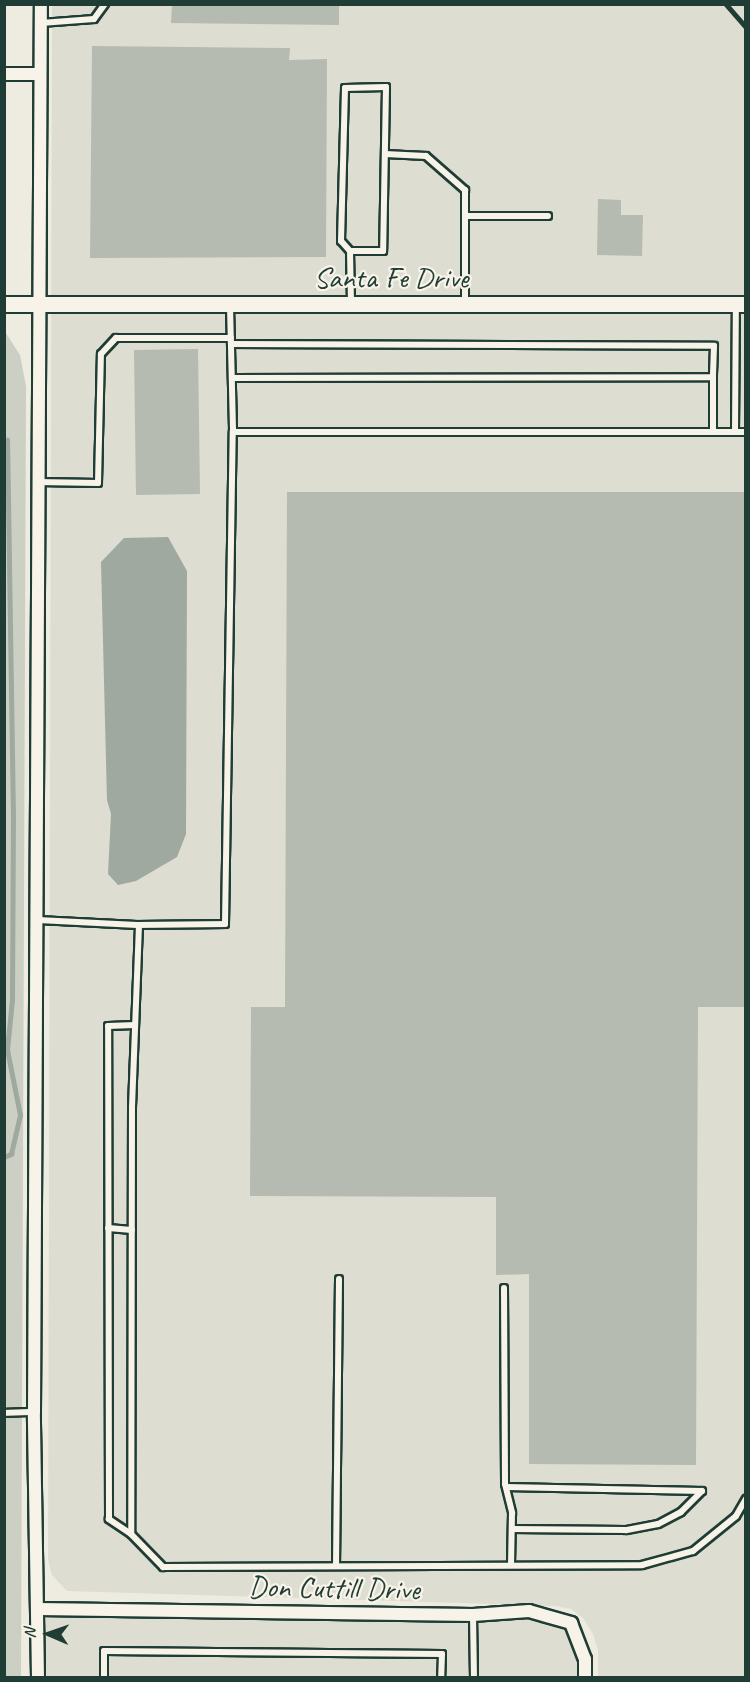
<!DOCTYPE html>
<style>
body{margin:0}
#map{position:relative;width:750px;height:1682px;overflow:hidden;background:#eeece1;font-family:Caveat,sans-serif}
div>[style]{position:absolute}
.built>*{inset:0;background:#ddddd2}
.green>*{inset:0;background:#cccfc4}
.water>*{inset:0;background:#9fa99f}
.stream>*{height:4.5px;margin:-2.25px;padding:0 2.25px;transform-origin:2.25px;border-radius:2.25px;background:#9fa99f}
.building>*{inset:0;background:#b5bbb0}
.roads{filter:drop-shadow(2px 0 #1f3d34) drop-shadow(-2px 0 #1f3d34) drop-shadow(0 2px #1f3d34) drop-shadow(0 -2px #1f3d34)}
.service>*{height:6px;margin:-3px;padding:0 3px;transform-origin:3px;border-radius:3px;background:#f7f3e8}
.minor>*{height:12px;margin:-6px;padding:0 6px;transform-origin:6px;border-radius:6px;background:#f7f3e8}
.tertiary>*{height:15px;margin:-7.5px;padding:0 7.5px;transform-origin:7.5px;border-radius:7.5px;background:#f7f3e8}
.rail>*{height:4.5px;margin:-2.25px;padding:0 2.25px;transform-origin:2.25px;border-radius:2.25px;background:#1f3d34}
span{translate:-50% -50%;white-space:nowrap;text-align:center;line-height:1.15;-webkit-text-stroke:4.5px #f7f3e8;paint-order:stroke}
.street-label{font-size:30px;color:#1f3d34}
.frame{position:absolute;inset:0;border:6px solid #1f3d34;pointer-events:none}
.north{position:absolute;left:18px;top:1604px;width:60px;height:60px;-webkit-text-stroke:4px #f7f3e8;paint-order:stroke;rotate:272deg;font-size:16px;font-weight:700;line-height:24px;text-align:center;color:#1f3d34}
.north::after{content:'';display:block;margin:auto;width:21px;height:27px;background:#1f3d34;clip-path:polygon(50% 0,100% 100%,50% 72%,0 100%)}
</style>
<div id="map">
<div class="built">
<div style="clip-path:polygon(52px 5px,745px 5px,745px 1677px,598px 1677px,598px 1650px,593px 1634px,583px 1618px,571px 1609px,555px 1606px,67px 1591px,52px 1575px,48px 1560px)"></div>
<div style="clip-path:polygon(43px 1613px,526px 1615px,568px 1628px,580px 1662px,580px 1678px,42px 1678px)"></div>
</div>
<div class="green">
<div style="clip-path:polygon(4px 330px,20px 355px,26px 386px,21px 1678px,4px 1677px)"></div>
</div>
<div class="water">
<div style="clip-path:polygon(168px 537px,187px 571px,186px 834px,177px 857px,136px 881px,118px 885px,108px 874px,111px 814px,107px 800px,101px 562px,124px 538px)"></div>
</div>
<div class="stream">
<div style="left:4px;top:1157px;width:8px;rotate:-23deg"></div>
<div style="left:11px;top:1154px;width:40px;rotate:-77deg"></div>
<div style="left:20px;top:1115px;width:66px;rotate:-101.3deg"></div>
<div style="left:7px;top:1050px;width:50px;rotate:-84.3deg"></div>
<div style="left:12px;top:1000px;width:182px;rotate:-89.7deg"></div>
<div style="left:13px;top:818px;width:378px;rotate:-90.9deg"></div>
</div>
<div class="building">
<div style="clip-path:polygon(172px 4px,339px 4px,339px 25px,171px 23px)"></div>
<div style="clip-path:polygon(92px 46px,290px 48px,289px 60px,327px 59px,326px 257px,90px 258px)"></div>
<div style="clip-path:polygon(598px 199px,621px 200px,621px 215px,643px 215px,642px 256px,597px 255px)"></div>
<div style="clip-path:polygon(198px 349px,200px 494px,136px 495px,134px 350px)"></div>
<div style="clip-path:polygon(287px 492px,746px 492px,746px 1007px,698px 1007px,696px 1465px,529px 1464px,529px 1274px,496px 1275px,496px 1197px,250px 1196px,251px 1007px,285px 1007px)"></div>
</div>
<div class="roads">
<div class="service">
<div style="left:41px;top:23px;width:53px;rotate:-4.3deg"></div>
<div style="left:94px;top:19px;width:19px;rotate:-54deg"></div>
<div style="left:385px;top:154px;width:41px;rotate:2.8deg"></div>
<div style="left:426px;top:156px;width:52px;rotate:41.1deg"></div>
<div style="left:465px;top:190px;width:114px;rotate:90deg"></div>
<div style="left:465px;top:216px;width:83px"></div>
<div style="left:350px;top:251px;width:13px;rotate:-132deg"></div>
<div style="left:341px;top:241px;width:153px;rotate:-88.5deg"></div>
<div style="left:345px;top:88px;width:41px;rotate:-1.4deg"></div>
<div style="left:386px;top:87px;width:164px;rotate:91deg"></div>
<div style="left:383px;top:251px;width:33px;rotate:180deg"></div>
<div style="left:350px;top:251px;width:53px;rotate:88.9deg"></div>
<div style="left:230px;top:306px;width:126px;rotate:88.6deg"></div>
<div style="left:233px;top:432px;width:513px"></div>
<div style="left:231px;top:344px;width:483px;rotate:0.2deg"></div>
<div style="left:714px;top:346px;width:31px;rotate:92deg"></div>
<div style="left:232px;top:378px;width:481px;rotate:-0.1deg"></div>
<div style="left:713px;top:377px;width:55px;rotate:90deg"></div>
<div style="left:735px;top:432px;width:128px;rotate:-89.6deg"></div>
<div style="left:37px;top:482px;width:61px;rotate:0.9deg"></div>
<div style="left:98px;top:483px;width:129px;rotate:-88.7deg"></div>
<div style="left:101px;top:354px;width:22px;rotate:-47deg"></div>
<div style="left:116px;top:338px;width:115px"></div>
<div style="left:36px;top:920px;width:103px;rotate:2.8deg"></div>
<div style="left:139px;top:925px;width:182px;rotate:92.2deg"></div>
<div style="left:132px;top:1107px;width:427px;rotate:90.1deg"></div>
<div style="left:131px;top:1534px;width:46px;rotate:45.9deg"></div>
<div style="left:163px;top:1567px;width:479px;rotate:-0.2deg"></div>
<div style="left:642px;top:1565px;width:53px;rotate:-15.4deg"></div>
<div style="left:693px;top:1551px;width:55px;rotate:-39.1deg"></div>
<div style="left:736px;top:1516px;width:20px;rotate:-60deg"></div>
<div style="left:139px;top:925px;width:86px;rotate:-0.7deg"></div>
<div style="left:225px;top:924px;width:492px;rotate:-89.1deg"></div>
<div style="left:108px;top:1228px;width:24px;rotate:5deg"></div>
<div style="left:504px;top:1288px;width:196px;rotate:89.7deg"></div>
<div style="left:505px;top:1484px;width:30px;rotate:76deg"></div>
<div style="left:512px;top:1513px;width:52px;rotate:91.1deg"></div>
<div style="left:4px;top:1413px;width:30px;rotate:-2deg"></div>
<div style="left:506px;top:1487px;width:196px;rotate:1.2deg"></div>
<div style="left:702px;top:1491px;width:30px;rotate:135deg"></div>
<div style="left:681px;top:1512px;width:26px;rotate:152deg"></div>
<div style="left:658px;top:1524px;width:33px;rotate:169deg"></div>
<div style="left:626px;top:1530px;width:114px;rotate:-179.5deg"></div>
<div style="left:131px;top:1534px;width:27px;rotate:-146deg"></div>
<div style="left:109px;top:1519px;width:493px;rotate:-90.1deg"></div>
<div style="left:108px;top:1026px;width:27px;rotate:-2deg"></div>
<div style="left:336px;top:1566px;width:287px;rotate:-89.4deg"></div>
<div style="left:473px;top:1615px;width:63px;rotate:89.1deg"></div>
<div style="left:104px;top:1678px;width:27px;rotate:-90deg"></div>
<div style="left:104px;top:1651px;width:338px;rotate:0.5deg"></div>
<div style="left:442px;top:1654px;width:24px;rotate:92deg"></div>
</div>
<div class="minor">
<div style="left:4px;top:74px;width:36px"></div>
<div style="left:38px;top:1609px;width:435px;rotate:0.8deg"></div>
<div style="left:473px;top:1615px;width:56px;rotate:-4.1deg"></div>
<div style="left:529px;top:1611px;width:44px;rotate:15.9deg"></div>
<div style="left:571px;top:1623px;width:39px;rotate:69deg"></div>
<div style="left:585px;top:1659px;width:19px;rotate:90deg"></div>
<div style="left:38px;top:1678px;width:266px;rotate:-90.9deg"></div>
<div style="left:34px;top:1412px;width:1408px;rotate:-89.72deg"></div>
</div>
<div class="tertiary">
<div style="left:4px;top:304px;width:742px"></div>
</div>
</div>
<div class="rail">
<div style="left:726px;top:4px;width:30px;rotate:49deg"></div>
</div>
<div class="street-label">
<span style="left:391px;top:277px">Santa Fe Drive</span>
<span style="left:334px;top:1588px;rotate:1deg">Don Cuttill Drive</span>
</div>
<div class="frame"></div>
<div class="north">N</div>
</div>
